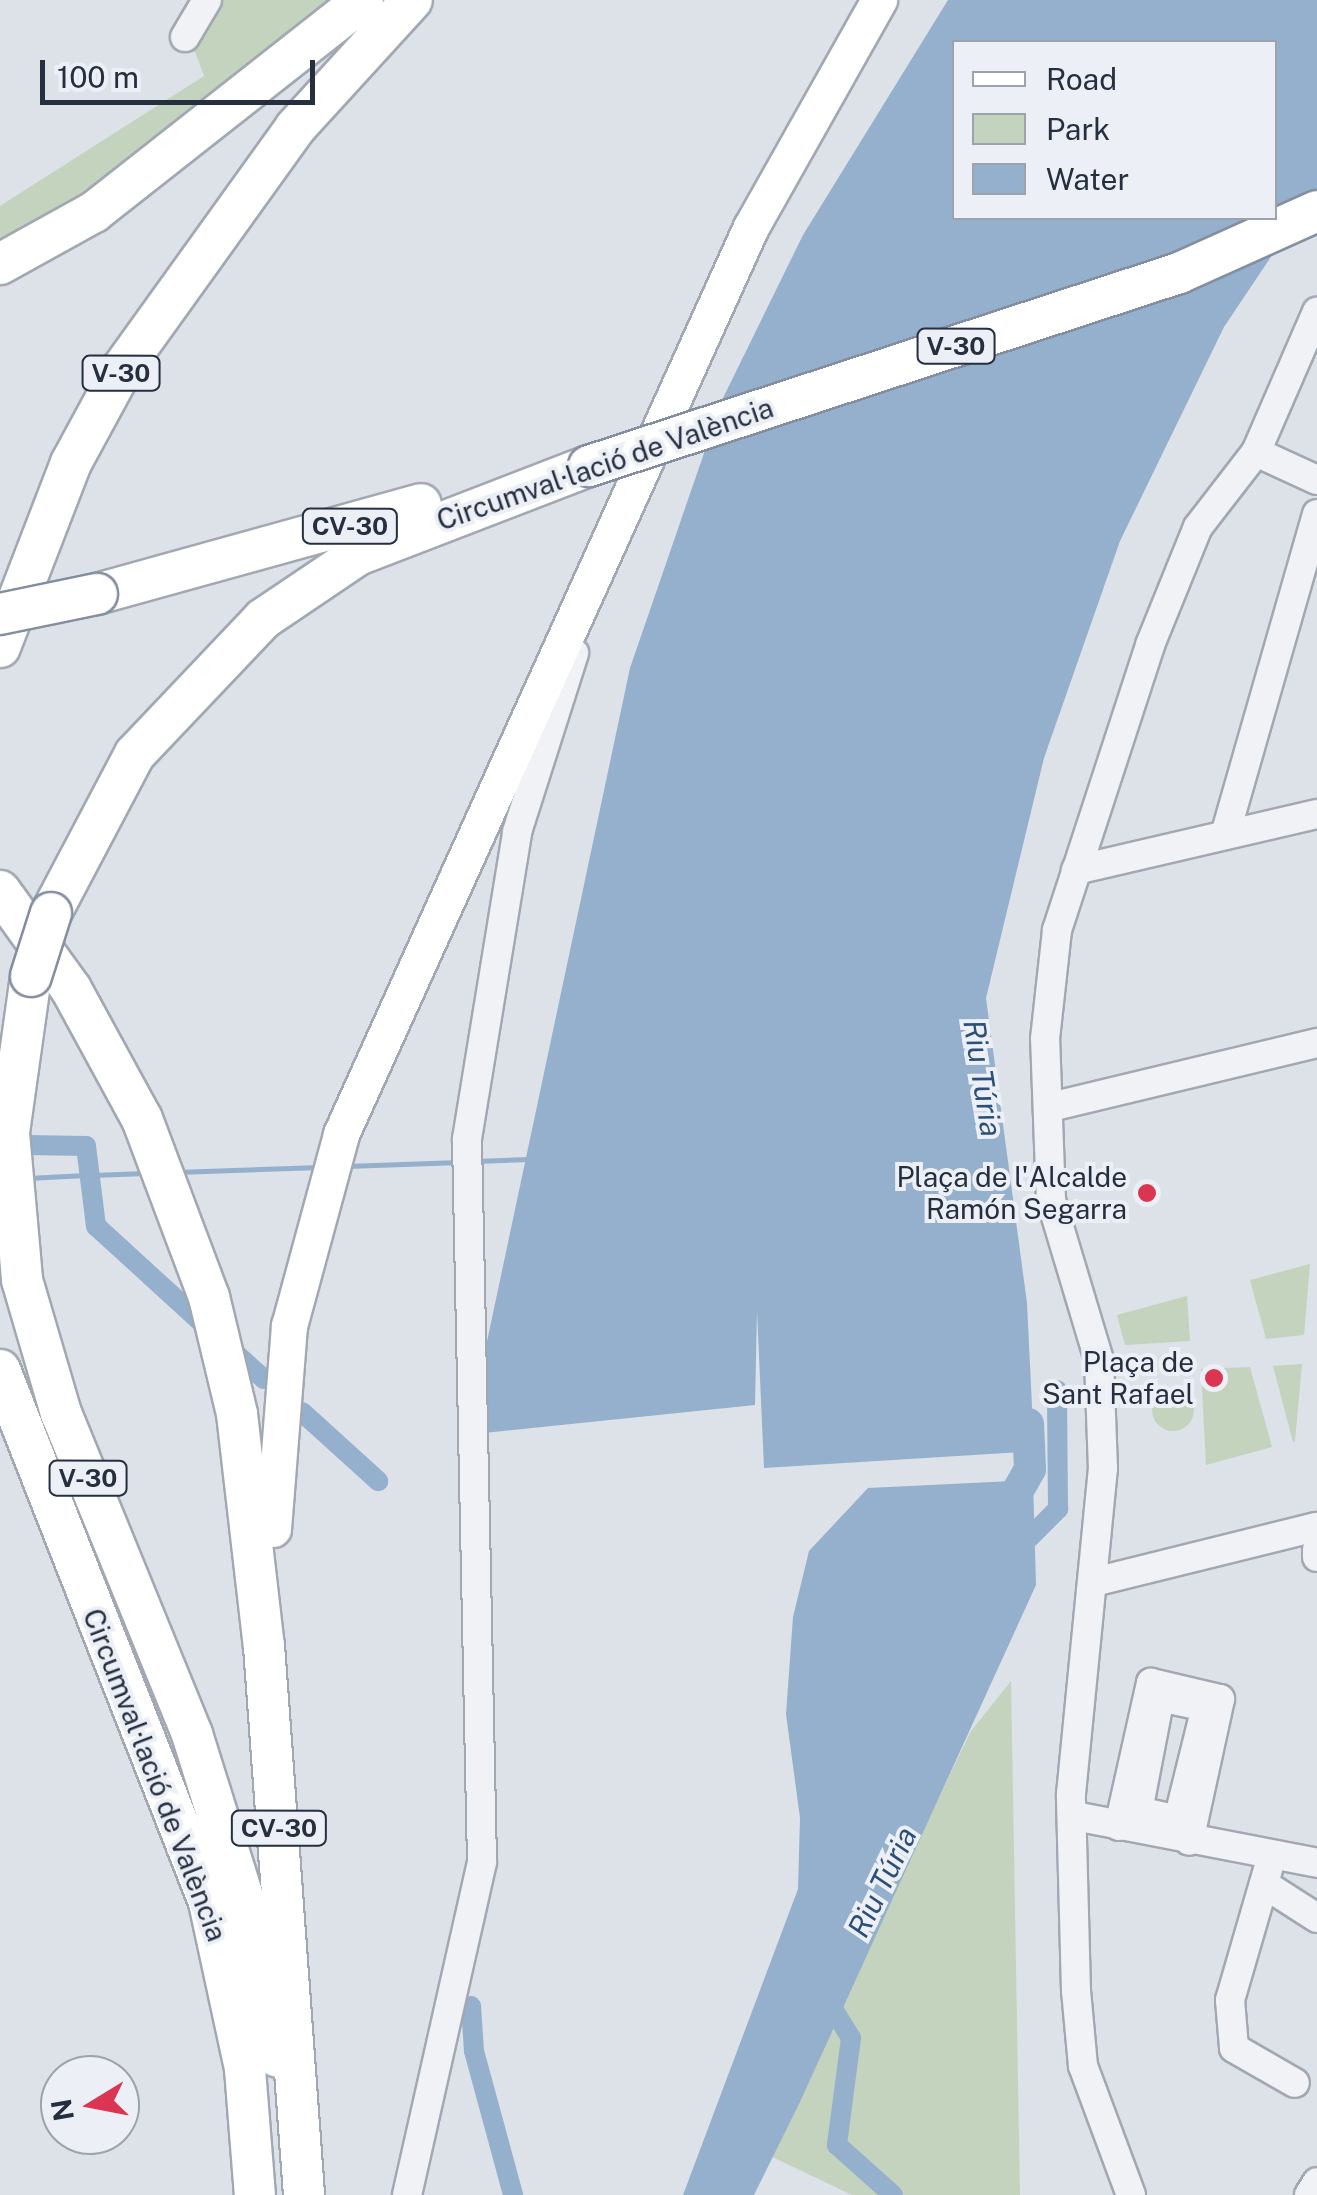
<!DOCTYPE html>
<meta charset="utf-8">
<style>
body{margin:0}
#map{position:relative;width:1317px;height:2195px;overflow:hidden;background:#dde1e8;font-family:"Public Sans",sans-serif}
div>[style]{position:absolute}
.green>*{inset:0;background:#c3d3bd}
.round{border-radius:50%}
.water>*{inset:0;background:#94b0cc}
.stream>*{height:5px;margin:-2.5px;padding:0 2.5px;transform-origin:2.5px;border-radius:2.5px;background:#94b0cc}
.canal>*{height:20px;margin:-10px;padding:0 10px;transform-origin:10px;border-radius:10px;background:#94b0cc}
.river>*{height:32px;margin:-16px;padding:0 16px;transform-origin:16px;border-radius:16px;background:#94b0cc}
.roads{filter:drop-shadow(2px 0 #a2a8b2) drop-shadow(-2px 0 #a2a8b2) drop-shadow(0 2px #a2a8b2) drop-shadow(0 -2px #a2a8b2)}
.minor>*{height:28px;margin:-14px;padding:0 14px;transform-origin:14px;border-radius:14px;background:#f0f2f6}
.major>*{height:35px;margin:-17.5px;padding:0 17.5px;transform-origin:17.5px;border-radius:17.5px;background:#fff}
.highway>*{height:40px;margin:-20px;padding:0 20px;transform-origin:20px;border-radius:20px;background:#fff}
.bridges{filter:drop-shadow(2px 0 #838fa0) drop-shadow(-2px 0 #838fa0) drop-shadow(0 2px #838fa0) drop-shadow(0 -2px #838fa0)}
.highway-bridge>*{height:40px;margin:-20px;padding:0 20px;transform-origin:20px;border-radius:20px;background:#fff}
.dots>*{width:28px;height:28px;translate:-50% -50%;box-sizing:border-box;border:5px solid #ecf0f6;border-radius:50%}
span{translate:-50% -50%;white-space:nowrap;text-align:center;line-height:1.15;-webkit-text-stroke:8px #ecf0f6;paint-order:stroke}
.shield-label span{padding:2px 8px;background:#ecf0f6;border:2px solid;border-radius:8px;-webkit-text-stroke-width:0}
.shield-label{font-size:25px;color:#252f40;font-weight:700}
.street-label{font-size:28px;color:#252f40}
.poi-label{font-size:28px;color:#252f40}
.right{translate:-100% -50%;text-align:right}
.water-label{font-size:30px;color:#2b4f77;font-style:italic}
.legend{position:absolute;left:952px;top:40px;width:325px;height:180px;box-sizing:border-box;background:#ecf0f6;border:2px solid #9ca3ad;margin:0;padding:12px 18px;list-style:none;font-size:30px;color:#252f40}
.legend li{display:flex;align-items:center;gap:20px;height:50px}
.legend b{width:50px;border:2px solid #9ca3ad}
.north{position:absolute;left:40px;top:2055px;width:100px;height:100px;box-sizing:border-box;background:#ecf0f6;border:2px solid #9ca3ad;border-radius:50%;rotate:260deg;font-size:28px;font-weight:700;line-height:40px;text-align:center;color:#252f40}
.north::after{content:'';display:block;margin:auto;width:35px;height:45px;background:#da3551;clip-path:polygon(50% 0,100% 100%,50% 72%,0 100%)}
.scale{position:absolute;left:40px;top:60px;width:275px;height:45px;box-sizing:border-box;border:5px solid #252f40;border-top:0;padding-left:12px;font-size:30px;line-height:35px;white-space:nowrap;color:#252f40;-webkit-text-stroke:8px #ecf0f6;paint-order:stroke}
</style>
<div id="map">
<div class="green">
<div style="clip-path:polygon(223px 0,339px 0,75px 202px,0 244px,0 206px,204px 76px,192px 44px)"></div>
<div style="clip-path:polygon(1310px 1264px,1304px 1335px,1266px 1339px,1250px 1280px)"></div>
<div style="clip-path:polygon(1187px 1296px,1190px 1341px,1125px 1345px,1117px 1315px)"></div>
<div style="clip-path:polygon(1302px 1364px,1295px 1441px,1293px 1442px,1273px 1366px)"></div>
<div style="clip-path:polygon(1250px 1367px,1272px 1447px,1206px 1465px,1201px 1369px)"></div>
<div class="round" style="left:1152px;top:1389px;width:42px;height:42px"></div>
<div style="clip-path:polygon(1011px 1681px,1020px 2195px,852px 2195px,766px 2154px,971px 1731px)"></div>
</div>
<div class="water">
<div style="clip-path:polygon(evenodd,948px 0,1317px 0,1317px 188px,1224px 327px,1120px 541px,1044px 758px,986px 998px,1027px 1303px,1035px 1468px,1026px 1469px,1023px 1452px,764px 1468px,757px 1311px,755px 1405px,484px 1433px,482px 1365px,630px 668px,723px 398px,803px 235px,948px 0,954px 42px,1274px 42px,1274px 218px,954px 218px,954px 42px)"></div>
<div style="clip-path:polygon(1033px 1480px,1036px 1585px,799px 2104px,754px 2195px,683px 2195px,798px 1889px,800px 1818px,786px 1714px,793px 1617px,809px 1551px,868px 1488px)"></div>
</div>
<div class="stream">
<div style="left:476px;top:1161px;width:54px;rotate:-2.1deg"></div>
<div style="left:346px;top:1166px;width:114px;rotate:-2deg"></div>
<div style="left:176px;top:1172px;width:144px;rotate:-2deg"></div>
<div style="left:93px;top:1175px;width:52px;rotate:-2.2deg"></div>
<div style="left:28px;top:1178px;width:57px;rotate:-3deg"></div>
</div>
<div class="canal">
<div style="left:26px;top:1145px;width:60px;rotate:1deg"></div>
<div style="left:86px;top:1146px;width:81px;rotate:82.9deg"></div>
<div style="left:96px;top:1226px;width:142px;rotate:42.4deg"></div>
<div style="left:235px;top:1353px;width:39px;rotate:42deg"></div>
<div style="left:302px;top:1412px;width:103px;rotate:42.2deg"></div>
<div style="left:1018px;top:1549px;width:57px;rotate:-45deg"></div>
<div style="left:1058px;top:1509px;width:119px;rotate:-90.5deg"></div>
<div style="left:825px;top:1996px;width:49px;rotate:58.2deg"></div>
<div style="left:851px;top:2038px;width:108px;rotate:97.5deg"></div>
<div style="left:837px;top:2145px;width:75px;rotate:41.8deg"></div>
<div style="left:471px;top:2006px;width:45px;rotate:86.2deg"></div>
<div style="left:474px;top:2051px;width:149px;rotate:74.8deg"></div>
</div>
<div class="river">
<div style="left:1003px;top:1517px;width:55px;rotate:-60.6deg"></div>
<div style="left:1030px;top:1469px;width:45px;rotate:-92.5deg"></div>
</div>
<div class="roads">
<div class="minor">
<div style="left:185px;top:37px;width:43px;rotate:-59.3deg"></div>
<div style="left:1256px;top:452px;width:67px;rotate:24.7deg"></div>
<div style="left:1225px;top:835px;width:334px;rotate:-74deg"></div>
<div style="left:1076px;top:870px;width:247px;rotate:-13.1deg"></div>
<div style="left:1050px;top:1107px;width:275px;rotate:-13.5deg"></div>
<div style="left:1317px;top:1550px;width:7px;rotate:90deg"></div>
<div style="left:1098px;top:1581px;width:226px;rotate:-13.9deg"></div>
<div style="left:1160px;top:1697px;width:47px;rotate:12.3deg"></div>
<div style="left:1206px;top:1707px;width:116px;rotate:103.9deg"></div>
<div style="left:1178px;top:1820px;width:41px;rotate:-167.3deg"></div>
<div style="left:1138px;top:1811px;width:116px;rotate:-79.1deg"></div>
<div style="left:1074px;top:1816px;width:248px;rotate:10.9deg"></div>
<div style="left:1119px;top:1826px;width:147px;rotate:-77.4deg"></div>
<div style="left:1151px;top:1683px;width:71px;rotate:13.1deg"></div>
<div style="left:1220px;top:1699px;width:145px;rotate:102.3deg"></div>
<div style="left:1271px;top:1859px;width:147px;rotate:106.2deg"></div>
<div style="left:1230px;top:2000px;width:48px;rotate:85.2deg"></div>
<div style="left:1234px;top:2048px;width:70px;rotate:29.8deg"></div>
<div style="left:1264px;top:1884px;width:63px;rotate:32.7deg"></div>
<div style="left:407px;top:2195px;width:341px;rotate:-77.3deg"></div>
<div style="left:482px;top:1862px;width:723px;rotate:-91.19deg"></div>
<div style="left:467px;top:1139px;width:311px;rotate:-80.7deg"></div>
<div style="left:517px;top:832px;width:188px;rotate:-72.3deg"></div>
<div style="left:1131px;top:2195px;width:138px;rotate:-110.4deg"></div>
<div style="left:1083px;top:2066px;width:75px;rotate:-95.3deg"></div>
<div style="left:1076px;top:1991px;width:197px;rotate:-91.5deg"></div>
<div style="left:1071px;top:1794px;width:327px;rotate:-84.4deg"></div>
<div style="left:1103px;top:1469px;width:109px;rotate:-92.1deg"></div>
<div style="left:1099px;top:1360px;width:167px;rotate:-106.7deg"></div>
<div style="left:1051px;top:1200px;width:161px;rotate:-92.1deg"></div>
<div style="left:1045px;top:1039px;width:110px;rotate:-83.7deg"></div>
<div style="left:1057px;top:930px;width:300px;rotate:-71.9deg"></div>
<div style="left:1150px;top:645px;width:127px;rotate:-67.9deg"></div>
<div style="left:1198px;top:527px;width:95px;rotate:-52.3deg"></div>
<div style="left:1256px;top:452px;width:153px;rotate:-66.5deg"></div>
<div style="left:1309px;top:2195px;width:15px;rotate:-58deg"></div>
</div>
<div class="major">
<div style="left:273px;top:1529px;width:204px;rotate:-85.5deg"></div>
<div style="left:289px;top:1326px;width:199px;rotate:-74.8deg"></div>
<div style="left:341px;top:1134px;width:995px;rotate:-65.68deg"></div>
<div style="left:751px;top:227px;width:261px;rotate:-60.6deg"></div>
</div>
<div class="highway">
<div style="left:0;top:264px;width:107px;rotate:-29deg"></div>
<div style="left:94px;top:212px;width:342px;rotate:-38.2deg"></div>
<div style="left:97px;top:594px;width:336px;rotate:-15.5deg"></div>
<div style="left:0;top:647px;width:197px;rotate:-68.9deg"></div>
<div style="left:71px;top:463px;width:107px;rotate:-61.5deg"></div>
<div style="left:122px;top:369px;width:297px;rotate:-54.3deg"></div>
<div style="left:295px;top:128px;width:173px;rotate:-47.6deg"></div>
<div style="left:0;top:891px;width:121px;rotate:54.1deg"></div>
<div style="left:71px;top:989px;width:148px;rotate:61.4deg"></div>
<div style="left:142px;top:1119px;width:190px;rotate:69.4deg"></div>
<div style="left:209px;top:1297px;width:120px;rotate:76.5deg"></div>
<div style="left:237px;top:1414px;width:234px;rotate:83.4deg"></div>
<div style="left:264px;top:1646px;width:550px;rotate:85.83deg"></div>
<div style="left:51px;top:913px;width:180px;rotate:-62.2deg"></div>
<div style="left:135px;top:754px;width:186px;rotate:-46.5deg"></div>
<div style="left:263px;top:619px;width:115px;rotate:-34deg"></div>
<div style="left:358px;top:555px;width:248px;rotate:-21.1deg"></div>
<div style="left:31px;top:976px;width:159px;rotate:98deg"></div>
<div style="left:9px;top:1133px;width:148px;rotate:84.9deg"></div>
<div style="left:22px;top:1280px;width:139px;rotate:73.7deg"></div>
<div style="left:61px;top:1413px;width:347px;rotate:67.8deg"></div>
<div style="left:192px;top:1734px;width:174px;rotate:72.6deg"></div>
<div style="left:244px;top:1900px;width:160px;rotate:78.1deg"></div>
<div style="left:0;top:1370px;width:572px;rotate:68.55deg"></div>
<div style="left:209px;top:1902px;width:171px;rotate:77.8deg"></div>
<div style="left:245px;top:2069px;width:126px;rotate:85.5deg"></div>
</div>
</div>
<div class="bridges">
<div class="highway-bridge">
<div style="left:589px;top:466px;width:621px;rotate:-18.11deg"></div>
<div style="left:1179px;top:273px;width:151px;rotate:-24.2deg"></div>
<div style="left:0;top:614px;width:99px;rotate:-11.7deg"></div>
<div style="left:31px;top:976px;width:66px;rotate:-72.4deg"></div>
</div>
</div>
<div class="dots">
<div style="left:1147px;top:1193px;background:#da3551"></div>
<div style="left:1214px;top:1378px;background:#da3551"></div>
</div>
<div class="shield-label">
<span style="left:956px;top:346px">V-30</span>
<span style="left:121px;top:373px">V-30</span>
<span style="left:350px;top:526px">CV-30</span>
<span style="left:88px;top:1478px">V-30</span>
<span style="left:279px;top:1828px">CV-30</span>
</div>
<div class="street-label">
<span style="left:605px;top:464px;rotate:-19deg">Circumval·lació de València</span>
<span style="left:155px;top:1775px;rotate:69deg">Circumval·lació de València</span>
</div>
<div class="poi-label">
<span class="right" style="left:1127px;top:1193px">Plaça de l'Alcalde<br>Ramón Segarra</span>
<span class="right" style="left:1194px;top:1378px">Plaça de<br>Sant Rafael</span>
</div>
<div class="water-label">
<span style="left:983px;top:1078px;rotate:81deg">Riu Túria</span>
<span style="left:882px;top:1882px;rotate:-64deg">Riu Túria</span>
</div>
<ul class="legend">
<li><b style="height:12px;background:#fff"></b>Road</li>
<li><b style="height:28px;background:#c3d3bd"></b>Park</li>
<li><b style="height:28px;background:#94b0cc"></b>Water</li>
</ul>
<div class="north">N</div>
<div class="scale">100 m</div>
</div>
